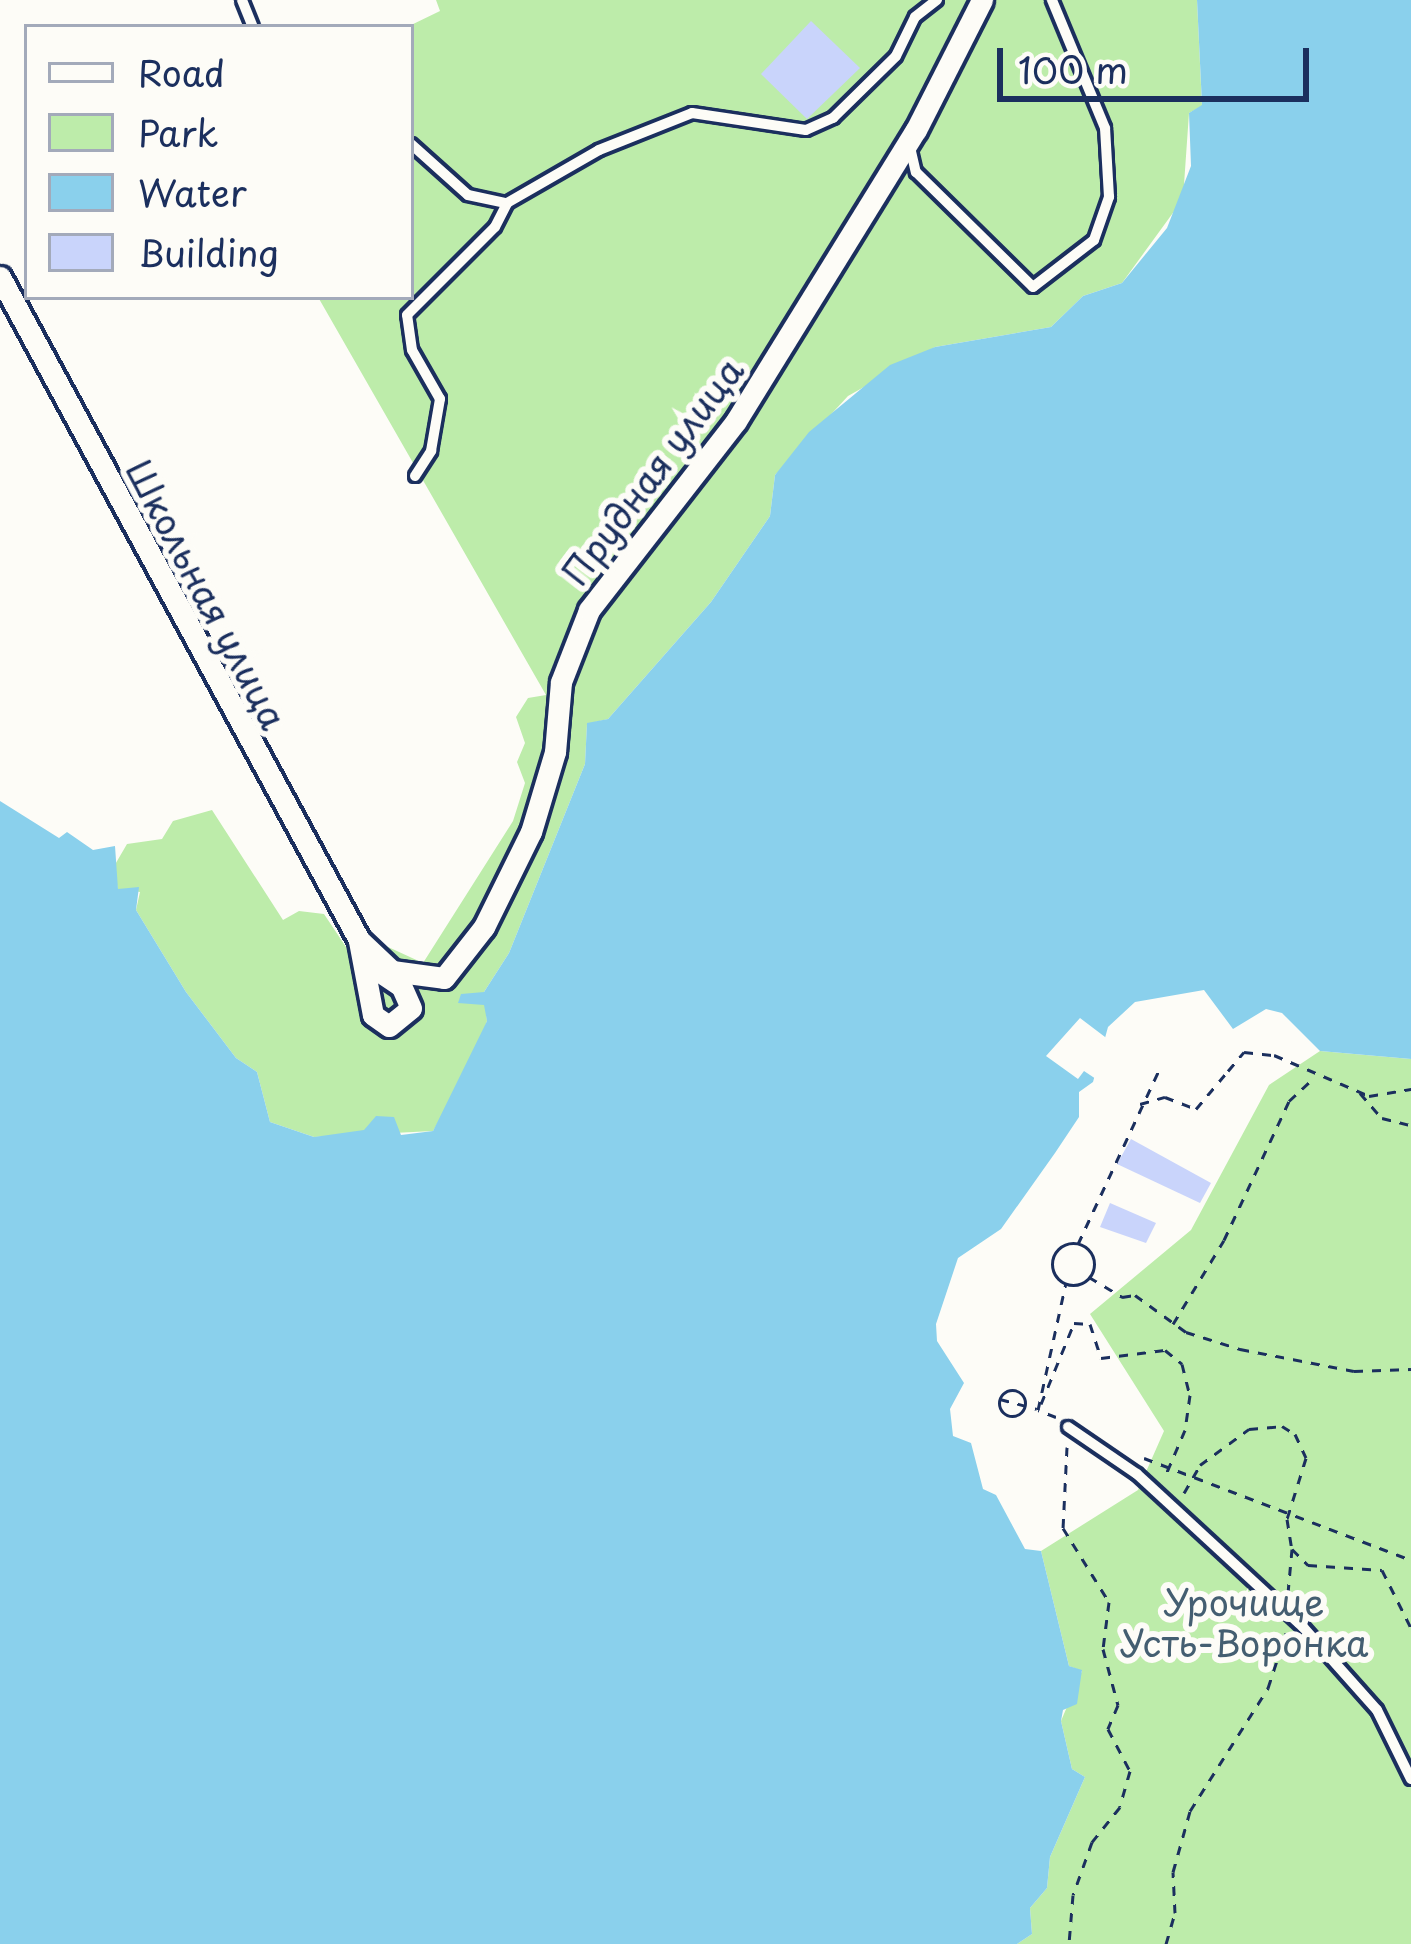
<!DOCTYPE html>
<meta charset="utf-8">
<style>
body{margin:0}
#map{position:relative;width:1411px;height:1944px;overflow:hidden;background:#fdfcf7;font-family:"Playpen Sans",sans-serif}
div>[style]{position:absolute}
.green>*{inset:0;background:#bdecaa}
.water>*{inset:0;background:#8ad0ec}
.pier>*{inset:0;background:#fdfcf7}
.building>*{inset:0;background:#c9d4fb}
.path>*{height:3px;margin-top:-1.5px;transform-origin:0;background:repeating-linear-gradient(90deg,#1b2f5e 0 9px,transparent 0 18px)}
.path>.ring{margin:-1.5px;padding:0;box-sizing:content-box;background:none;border:3px solid #1b2f5e;border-radius:50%}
.roads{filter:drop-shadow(3px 0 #1b2f5e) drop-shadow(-3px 0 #1b2f5e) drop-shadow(0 3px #1b2f5e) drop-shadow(0 -3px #1b2f5e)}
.lane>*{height:10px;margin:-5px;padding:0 5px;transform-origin:5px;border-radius:5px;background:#fdfcf7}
.street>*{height:21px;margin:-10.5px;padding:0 10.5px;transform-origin:10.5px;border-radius:10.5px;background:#fdfcf7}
span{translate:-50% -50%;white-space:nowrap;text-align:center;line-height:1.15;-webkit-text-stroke:12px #fdfcf7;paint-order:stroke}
.street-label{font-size:36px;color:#1b2f5e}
.park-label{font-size:36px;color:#445e71}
.legend{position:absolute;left:24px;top:24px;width:390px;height:276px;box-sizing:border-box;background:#fdfcf7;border:3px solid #a3aaba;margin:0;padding:15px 21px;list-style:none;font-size:36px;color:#1b2f5e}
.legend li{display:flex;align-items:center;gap:24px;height:60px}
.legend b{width:60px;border:3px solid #a3aaba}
.scale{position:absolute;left:997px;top:48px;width:312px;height:54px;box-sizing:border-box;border:6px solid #1b2f5e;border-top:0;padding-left:15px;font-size:36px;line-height:42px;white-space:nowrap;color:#1b2f5e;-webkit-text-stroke:9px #fdfcf7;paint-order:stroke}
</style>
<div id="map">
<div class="green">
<div style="clip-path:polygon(436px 0,1197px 0,1202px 106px,1189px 113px,1183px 199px,1122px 283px,1083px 296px,1051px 327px,935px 347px,848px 396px,775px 475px,770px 516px,711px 602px,608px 719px,587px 724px,585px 764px,509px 953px,484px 992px,487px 1021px,474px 1060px,433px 1131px,314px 1137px,270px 1122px,257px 1072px,236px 1058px,186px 992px,136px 910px,140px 892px,118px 889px,113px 868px,127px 844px,162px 839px,173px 821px,212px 810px,283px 920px,299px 911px,324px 914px,348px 950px,386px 946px,423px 963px,513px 821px,525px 783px,517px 762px,525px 743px,516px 717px,528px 698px,546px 695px,318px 297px,411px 297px,407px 27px,440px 11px)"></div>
<div style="clip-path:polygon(1320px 1051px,1411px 1059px,1411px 1944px,1017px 1944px,1032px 1934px,1030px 1908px,1047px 1888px,1050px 1857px,1085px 1777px,1072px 1769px,1061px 1721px,1082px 1671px,1069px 1666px,1041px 1551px,1138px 1490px,1164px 1431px,1090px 1314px,1191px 1230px,1269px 1085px)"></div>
</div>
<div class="water">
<div style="clip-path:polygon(1197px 0,1411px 0,1411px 1059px,1320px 1051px,1282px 1013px,1266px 1009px,1233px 1029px,1204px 990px,1135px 1002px,1108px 1027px,1093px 1082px,1079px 1092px,1079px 1117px,1055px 1153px,1001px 1229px,958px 1258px,936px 1324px,937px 1341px,964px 1383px,950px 1409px,953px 1436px,971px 1443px,983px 1489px,996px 1495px,1025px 1549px,1041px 1551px,1069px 1666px,1082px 1670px,1077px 1704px,1063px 1710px,1061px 1721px,1072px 1769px,1085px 1777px,1050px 1857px,1047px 1888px,1030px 1908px,1032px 1934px,1017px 1944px,0 1944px,0 801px,59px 838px,67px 832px,93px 850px,115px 846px,118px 889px,139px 887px,136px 910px,186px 992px,236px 1058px,257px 1072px,270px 1122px,314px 1137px,364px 1130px,376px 1116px,394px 1117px,401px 1135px,433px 1131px,487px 1021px,484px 1005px,458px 1003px,461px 994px,484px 992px,509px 953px,585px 764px,587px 723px,608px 719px,711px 602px,770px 516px,775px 475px,809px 432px,890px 365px,935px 347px,1051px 327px,1083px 296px,1122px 283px,1167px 228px,1191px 166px,1189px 113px,1202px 105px)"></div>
</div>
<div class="pier">
<div style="clip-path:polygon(1080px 1018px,1109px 1040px,1099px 1081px,1084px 1071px,1078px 1079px,1046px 1056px)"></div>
</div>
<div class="building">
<div style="clip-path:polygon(811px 21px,860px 68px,807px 119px,761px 74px)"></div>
<div style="clip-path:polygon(1131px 1139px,1211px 1183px,1200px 1203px,1117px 1164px)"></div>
<div style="clip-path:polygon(1110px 1203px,1156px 1223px,1146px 1243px,1100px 1227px)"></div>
</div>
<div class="path">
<div style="left:1228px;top:1071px;width:25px;rotate:-50deg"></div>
<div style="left:1244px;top:1052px;width:30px;rotate:6deg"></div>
<div style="left:1274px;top:1055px;width:103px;rotate:23.3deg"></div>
<div style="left:1369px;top:1096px;width:43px;rotate:-9.5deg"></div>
<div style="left:1360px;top:1093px;width:33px;rotate:49deg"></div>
<div style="left:1382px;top:1118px;width:30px;rotate:14deg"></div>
<div style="left:1140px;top:1104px;width:26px;rotate:-16deg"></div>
<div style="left:1165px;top:1097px;width:33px;rotate:21deg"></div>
<div style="left:1196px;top:1109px;width:48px;rotate:-50deg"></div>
<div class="ring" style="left:1052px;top:1243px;width:39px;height:39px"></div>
<div style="left:1078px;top:1244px;width:192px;rotate:-65deg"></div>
<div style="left:1089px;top:1277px;width:39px;rotate:31deg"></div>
<div style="left:1122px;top:1297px;width:13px;rotate:-9deg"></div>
<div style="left:1135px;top:1295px;width:63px;rotate:36deg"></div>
<div style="left:1186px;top:1332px;width:57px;rotate:17.5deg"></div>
<div style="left:1240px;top:1349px;width:116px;rotate:10.9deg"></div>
<div style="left:1354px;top:1371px;width:57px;rotate:-2deg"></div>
<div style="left:1173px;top:1324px;width:98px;rotate:-58.7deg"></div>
<div style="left:1224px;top:1240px;width:153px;rotate:-64.9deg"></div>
<div style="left:1289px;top:1101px;width:34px;rotate:-43deg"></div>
<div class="ring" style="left:999px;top:1390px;width:23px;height:23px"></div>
<div style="left:1000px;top:1399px;width:38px;rotate:15deg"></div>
<div style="left:1041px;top:1404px;width:87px;rotate:-67.8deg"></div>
<div style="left:1074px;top:1323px;width:16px;rotate:4deg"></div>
<div style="left:1090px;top:1324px;width:36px;rotate:72deg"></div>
<div style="left:1101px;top:1358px;width:64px;rotate:-7.1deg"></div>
<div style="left:1165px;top:1350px;width:22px;rotate:39deg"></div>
<div style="left:1182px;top:1364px;width:32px;rotate:76deg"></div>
<div style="left:1190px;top:1395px;width:35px;rotate:98deg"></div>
<div style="left:1185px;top:1430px;width:53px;rotate:113.2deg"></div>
<div style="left:1056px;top:1417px;width:19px;rotate:-159deg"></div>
<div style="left:1038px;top:1410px;width:130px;rotate:-77.6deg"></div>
<div style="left:1067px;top:1447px;width:81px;rotate:92.8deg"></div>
<div style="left:1063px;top:1528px;width:87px;rotate:58.1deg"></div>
<div style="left:1109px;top:1602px;width:47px;rotate:97.3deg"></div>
<div style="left:1103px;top:1649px;width:58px;rotate:75deg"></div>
<div style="left:1118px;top:1705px;width:26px;rotate:113deg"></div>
<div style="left:1108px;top:1729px;width:47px;rotate:62.4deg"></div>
<div style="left:1130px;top:1771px;width:37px;rotate:106deg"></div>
<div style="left:1120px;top:1807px;width:45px;rotate:128.7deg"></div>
<div style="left:1092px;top:1842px;width:56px;rotate:109.7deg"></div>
<div style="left:1073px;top:1895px;width:49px;rotate:94.7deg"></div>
<div style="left:1144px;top:1458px;width:286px;rotate:20.9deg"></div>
<div style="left:1184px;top:1493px;width:32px;rotate:-60deg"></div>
<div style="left:1200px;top:1465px;width:61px;rotate:-36.3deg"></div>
<div style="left:1249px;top:1429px;width:33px;rotate:-5deg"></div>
<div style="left:1282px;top:1426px;width:15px;rotate:32deg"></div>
<div style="left:1295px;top:1434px;width:26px;rotate:65deg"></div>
<div style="left:1306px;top:1458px;width:64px;rotate:107.3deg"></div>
<div style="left:1287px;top:1519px;width:30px;rotate:81deg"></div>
<div style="left:1292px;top:1549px;width:23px;rotate:45deg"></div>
<div style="left:1308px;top:1565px;width:74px;rotate:3.9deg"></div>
<div style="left:1382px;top:1570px;width:65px;rotate:63.4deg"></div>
<div style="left:1288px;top:1593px;width:44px;rotate:-84.8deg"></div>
<div style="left:1166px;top:1944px;width:32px;rotate:-74deg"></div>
<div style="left:1175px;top:1913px;width:41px;rotate:-92.8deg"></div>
<div style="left:1173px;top:1872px;width:63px;rotate:-74.4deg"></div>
<div style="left:1190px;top:1811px;width:146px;rotate:-57.6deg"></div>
<div style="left:1268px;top:1688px;width:58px;rotate:-71.9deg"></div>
</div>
<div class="roads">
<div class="lane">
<div style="left:242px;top:0;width:29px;rotate:68deg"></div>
<div style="left:411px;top:144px;width:76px;rotate:41.8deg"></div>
<div style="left:468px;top:195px;width:40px;rotate:12deg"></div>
<div style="left:910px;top:147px;width:26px;rotate:77deg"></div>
<div style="left:916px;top:172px;width:164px;rotate:44.5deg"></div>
<div style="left:1033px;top:287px;width:77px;rotate:-37.6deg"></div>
<div style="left:1094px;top:240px;width:46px;rotate:-70.8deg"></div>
<div style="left:1109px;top:197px;width:69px;rotate:-93.3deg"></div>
<div style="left:1105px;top:128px;width:139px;rotate:-112.5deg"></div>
<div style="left:415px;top:476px;width:30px;rotate:-57deg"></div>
<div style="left:431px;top:451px;width:53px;rotate:-80.2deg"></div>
<div style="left:440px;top:399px;width:56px;rotate:-119.7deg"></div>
<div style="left:412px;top:350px;width:35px;rotate:-98deg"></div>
<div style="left:407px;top:315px;width:124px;rotate:-45deg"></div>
<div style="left:495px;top:227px;width:27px;rotate:-63deg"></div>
<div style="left:507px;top:203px;width:106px;rotate:-29.9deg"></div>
<div style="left:599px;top:150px;width:100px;rotate:-21.7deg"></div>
<div style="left:692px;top:113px;width:115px;rotate:8.5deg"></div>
<div style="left:806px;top:130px;width:30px;rotate:-24deg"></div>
<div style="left:833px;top:118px;width:88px;rotate:-44.5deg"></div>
<div style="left:896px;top:56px;width:43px;rotate:-64deg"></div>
<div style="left:915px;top:17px;width:28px;rotate:-38deg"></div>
<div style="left:1068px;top:1427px;width:83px;rotate:34.3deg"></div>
<div style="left:1137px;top:1474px;width:226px;rotate:42.7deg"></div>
<div style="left:1303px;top:1627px;width:111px;rotate:48.3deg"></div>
<div style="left:1377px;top:1710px;width:77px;rotate:63.8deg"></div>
</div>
<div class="street">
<div style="left:0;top:277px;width:764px;rotate:61.56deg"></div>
<div style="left:359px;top:940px;width:45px;rotate:43.2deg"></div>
<div style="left:392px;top:971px;width:52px;rotate:7.7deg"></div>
<div style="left:444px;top:978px;width:65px;rotate:-51.9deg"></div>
<div style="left:484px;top:927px;width:106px;rotate:-63.7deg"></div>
<div style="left:531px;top:832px;width:84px;rotate:-73.3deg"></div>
<div style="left:555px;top:752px;width:70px;rotate:-85.1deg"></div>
<div style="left:561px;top:682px;width:77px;rotate:-68.7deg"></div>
<div style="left:589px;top:610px;width:239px;rotate:-52.1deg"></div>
<div style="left:736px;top:421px;width:342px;rotate:-58.3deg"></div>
<div style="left:916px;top:130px;width:146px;rotate:-63.1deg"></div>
<div style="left:359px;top:941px;width:75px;rotate:79.3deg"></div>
<div style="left:373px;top:1015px;width:19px;rotate:35deg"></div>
<div style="left:389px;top:1026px;width:28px;rotate:-39deg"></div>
<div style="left:411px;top:1008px;width:24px;rotate:-114deg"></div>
<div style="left:401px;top:986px;width:22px;rotate:-146deg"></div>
</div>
</div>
<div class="street-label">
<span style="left:652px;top:471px;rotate:-53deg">Прудная улица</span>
<span style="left:207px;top:594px;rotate:62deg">Школьная улица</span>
</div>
<div class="park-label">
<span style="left:1244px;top:1622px">Урочище<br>Усть-Воронка</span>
</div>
<ul class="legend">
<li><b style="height:15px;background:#fdfcf7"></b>Road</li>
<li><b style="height:33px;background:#bdecaa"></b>Park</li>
<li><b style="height:33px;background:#8ad0ec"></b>Water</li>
<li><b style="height:33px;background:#c9d4fb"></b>Building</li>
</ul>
<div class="scale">100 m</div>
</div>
